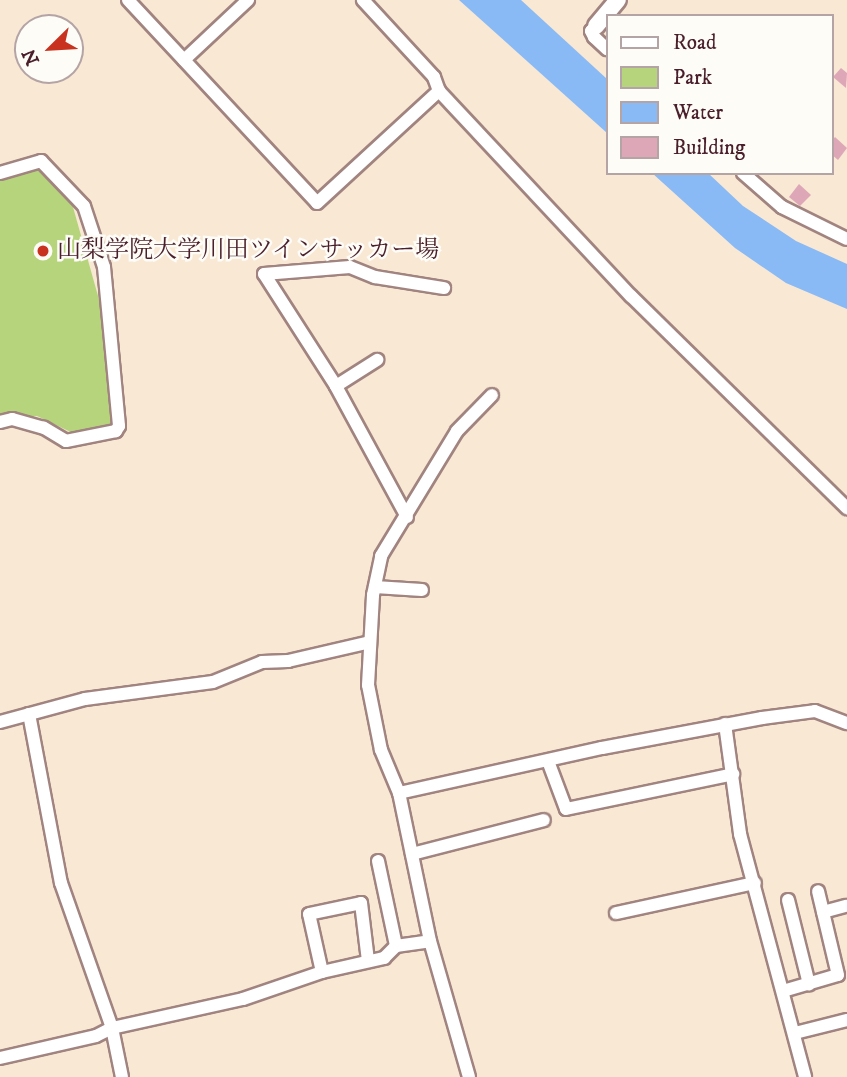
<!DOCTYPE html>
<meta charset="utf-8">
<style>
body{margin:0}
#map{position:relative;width:847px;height:1077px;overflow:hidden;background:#f8e8d4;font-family:"IM FELL DW Pica","Noto Serif JP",serif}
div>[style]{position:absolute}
.green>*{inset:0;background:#b6d47b}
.water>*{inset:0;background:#89baf5}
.building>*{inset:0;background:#dea7b7}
.roads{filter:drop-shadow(2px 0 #a18480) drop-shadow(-2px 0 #a18480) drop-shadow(0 2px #a18480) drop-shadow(0 -2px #a18480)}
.street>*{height:12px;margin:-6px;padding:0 6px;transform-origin:6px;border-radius:6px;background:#fff}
.secondary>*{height:16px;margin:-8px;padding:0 8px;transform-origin:8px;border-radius:8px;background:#fff}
.dots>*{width:19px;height:19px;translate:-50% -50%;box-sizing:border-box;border:4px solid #fdfcf7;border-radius:50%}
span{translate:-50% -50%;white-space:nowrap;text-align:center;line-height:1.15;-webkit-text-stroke:5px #fdfcf7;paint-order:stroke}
.poi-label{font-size:24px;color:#4a1f2b}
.left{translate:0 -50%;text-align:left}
.legend{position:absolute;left:606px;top:14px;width:228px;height:161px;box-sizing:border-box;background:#fdfcf7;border:2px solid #b5a4a5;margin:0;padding:9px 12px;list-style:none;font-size:21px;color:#4a1f2b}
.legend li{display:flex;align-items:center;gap:14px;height:35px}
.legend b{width:35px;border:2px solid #b5a4a5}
.north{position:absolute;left:14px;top:14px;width:70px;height:70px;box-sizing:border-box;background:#fdfcf7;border:2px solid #b5a4a5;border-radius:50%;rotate:246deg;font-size:19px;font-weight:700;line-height:28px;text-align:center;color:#4a1f2b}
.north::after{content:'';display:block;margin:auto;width:24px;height:32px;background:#c8321e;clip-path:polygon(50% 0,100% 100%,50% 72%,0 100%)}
</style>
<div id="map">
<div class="green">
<div style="clip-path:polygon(38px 167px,71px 200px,100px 303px,116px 425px,75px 434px,37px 416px,0 419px,0 179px)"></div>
</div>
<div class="water">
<div style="clip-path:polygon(459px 0,521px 0,607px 79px,607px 133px)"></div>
<div style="clip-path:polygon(652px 173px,708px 173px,743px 206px,796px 241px,847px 264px,847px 309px,786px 283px,735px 248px)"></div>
</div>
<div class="building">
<div style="clip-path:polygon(841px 68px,847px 73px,846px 88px,833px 77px)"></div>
<div style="clip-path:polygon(835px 137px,847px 148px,838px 160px,831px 154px,831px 142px)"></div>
<div style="clip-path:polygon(799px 184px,811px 195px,800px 206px,789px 197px)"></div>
</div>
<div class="roads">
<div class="street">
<div style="left:128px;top:0;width:277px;rotate:47deg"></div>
<div style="left:317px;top:203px;width:166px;rotate:-42.6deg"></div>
<div style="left:439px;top:91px;width:15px;rotate:-110deg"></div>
<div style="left:434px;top:77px;width:105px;rotate:-132.7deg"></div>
<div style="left:596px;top:26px;width:7px;rotate:135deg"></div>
<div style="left:591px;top:31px;width:7px;rotate:63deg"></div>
<div style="left:594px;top:37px;width:18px;rotate:43deg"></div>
<div style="left:184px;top:60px;width:88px;rotate:-43.2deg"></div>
<div style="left:439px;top:91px;width:281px;rotate:46.9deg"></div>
<div style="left:631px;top:296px;width:303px;rotate:44.5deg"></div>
<div style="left:0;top:173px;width:43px;rotate:-16.3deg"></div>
<div style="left:41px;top:161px;width:62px;rotate:46.3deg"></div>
<div style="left:84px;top:206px;width:64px;rotate:71.8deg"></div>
<div style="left:104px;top:267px;width:160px;rotate:84.6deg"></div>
<div style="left:119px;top:426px;width:6px;rotate:121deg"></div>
<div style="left:116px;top:431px;width:51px;rotate:168.7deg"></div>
<div style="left:66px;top:441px;width:26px;rotate:-149deg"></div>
<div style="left:44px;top:428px;width:33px;rotate:-164deg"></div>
<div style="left:12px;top:419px;width:12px;rotate:166deg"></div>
<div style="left:743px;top:173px;width:52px;rotate:41.1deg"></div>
<div style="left:782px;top:207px;width:72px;rotate:26.2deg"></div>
<div style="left:336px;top:386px;width:49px;rotate:-32.4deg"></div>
<div style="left:407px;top:517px;width:149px;rotate:-118.5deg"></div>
<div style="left:336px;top:386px;width:133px;rotate:-122.7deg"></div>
<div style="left:264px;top:274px;width:86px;rotate:-4.7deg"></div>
<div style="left:350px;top:267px;width:27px;rotate:22deg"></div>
<div style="left:375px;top:277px;width:70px;rotate:9.1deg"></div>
<div style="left:375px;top:587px;width:47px;rotate:3.7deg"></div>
<div style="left:29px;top:714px;width:172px;rotate:79.3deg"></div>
<div style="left:61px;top:883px;width:154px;rotate:70.6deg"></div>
<div style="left:112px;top:1028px;width:50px;rotate:78.5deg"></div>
<div style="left:0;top:722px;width:88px;rotate:-15.1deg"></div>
<div style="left:85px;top:699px;width:129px;rotate:-7.6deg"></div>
<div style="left:213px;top:682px;width:53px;rotate:-22.2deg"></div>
<div style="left:262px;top:662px;width:26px;rotate:-2deg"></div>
<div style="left:288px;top:661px;width:84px;rotate:-13deg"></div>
<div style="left:725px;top:724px;width:111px;rotate:82.2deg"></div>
<div style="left:740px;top:834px;width:252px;rotate:75deg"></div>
<div style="left:548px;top:761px;width:51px;rotate:69.4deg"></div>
<div style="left:566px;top:809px;width:171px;rotate:-11.8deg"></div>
<div style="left:399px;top:793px;width:208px;rotate:-12.5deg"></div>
<div style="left:602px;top:748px;width:163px;rotate:-10.6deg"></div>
<div style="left:762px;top:718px;width:53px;rotate:-7.5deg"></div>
<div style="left:815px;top:711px;width:34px;rotate:21deg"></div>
<div style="left:412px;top:854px;width:136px;rotate:-14.4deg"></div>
<div style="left:378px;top:861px;width:87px;rotate:78deg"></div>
<div style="left:788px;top:900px;width:87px;rotate:76deg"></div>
<div style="left:823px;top:912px;width:24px;rotate:-15deg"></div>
<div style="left:616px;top:913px;width:142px;rotate:-12.2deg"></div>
<div style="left:322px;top:972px;width:59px;rotate:-102.6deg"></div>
<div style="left:309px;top:914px;width:53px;rotate:-11.9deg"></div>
<div style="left:361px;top:903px;width:58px;rotate:83.1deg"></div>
<div style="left:783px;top:991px;width:57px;rotate:-16.2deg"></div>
<div style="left:838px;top:975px;width:86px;rotate:-103.4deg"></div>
<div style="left:795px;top:1033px;width:54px;rotate:-14deg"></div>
<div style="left:0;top:1058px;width:98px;rotate:-12.9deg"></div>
<div style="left:96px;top:1036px;width:18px;rotate:-27deg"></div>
<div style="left:112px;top:1028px;width:134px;rotate:-12.5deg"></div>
<div style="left:243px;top:999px;width:83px;rotate:-18.9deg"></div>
<div style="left:322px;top:972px;width:64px;rotate:-12.7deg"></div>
<div style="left:384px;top:958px;width:17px;rotate:-45deg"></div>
<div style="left:396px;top:946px;width:34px;rotate:-8deg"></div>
<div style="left:469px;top:1077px;width:141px;rotate:-106deg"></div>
<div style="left:430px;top:941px;width:151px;rotate:-101.8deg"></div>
<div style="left:399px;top:793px;width:47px;rotate:-112.7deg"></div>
<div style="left:381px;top:750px;width:66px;rotate:-101.3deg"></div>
<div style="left:368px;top:685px;width:90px;rotate:-86.8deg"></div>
<div style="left:373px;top:595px;width:40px;rotate:-78deg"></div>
<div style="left:381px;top:556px;width:146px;rotate:-58.7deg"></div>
<div style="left:457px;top:431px;width:50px;rotate:-45.8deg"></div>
</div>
<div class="secondary">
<div style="left:596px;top:26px;width:34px;rotate:-50deg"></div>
</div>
</div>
<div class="dots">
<div style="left:43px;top:251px;background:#c8321e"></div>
</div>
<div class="poi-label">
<span class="left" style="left:57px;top:251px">山梨学院大学川田ツインサッカー場</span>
</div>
<ul class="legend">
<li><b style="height:9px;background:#fff"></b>Road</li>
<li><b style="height:19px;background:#b6d47b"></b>Park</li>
<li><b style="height:19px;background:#89baf5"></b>Water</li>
<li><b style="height:19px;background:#dea7b7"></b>Building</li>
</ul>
<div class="north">N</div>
</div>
